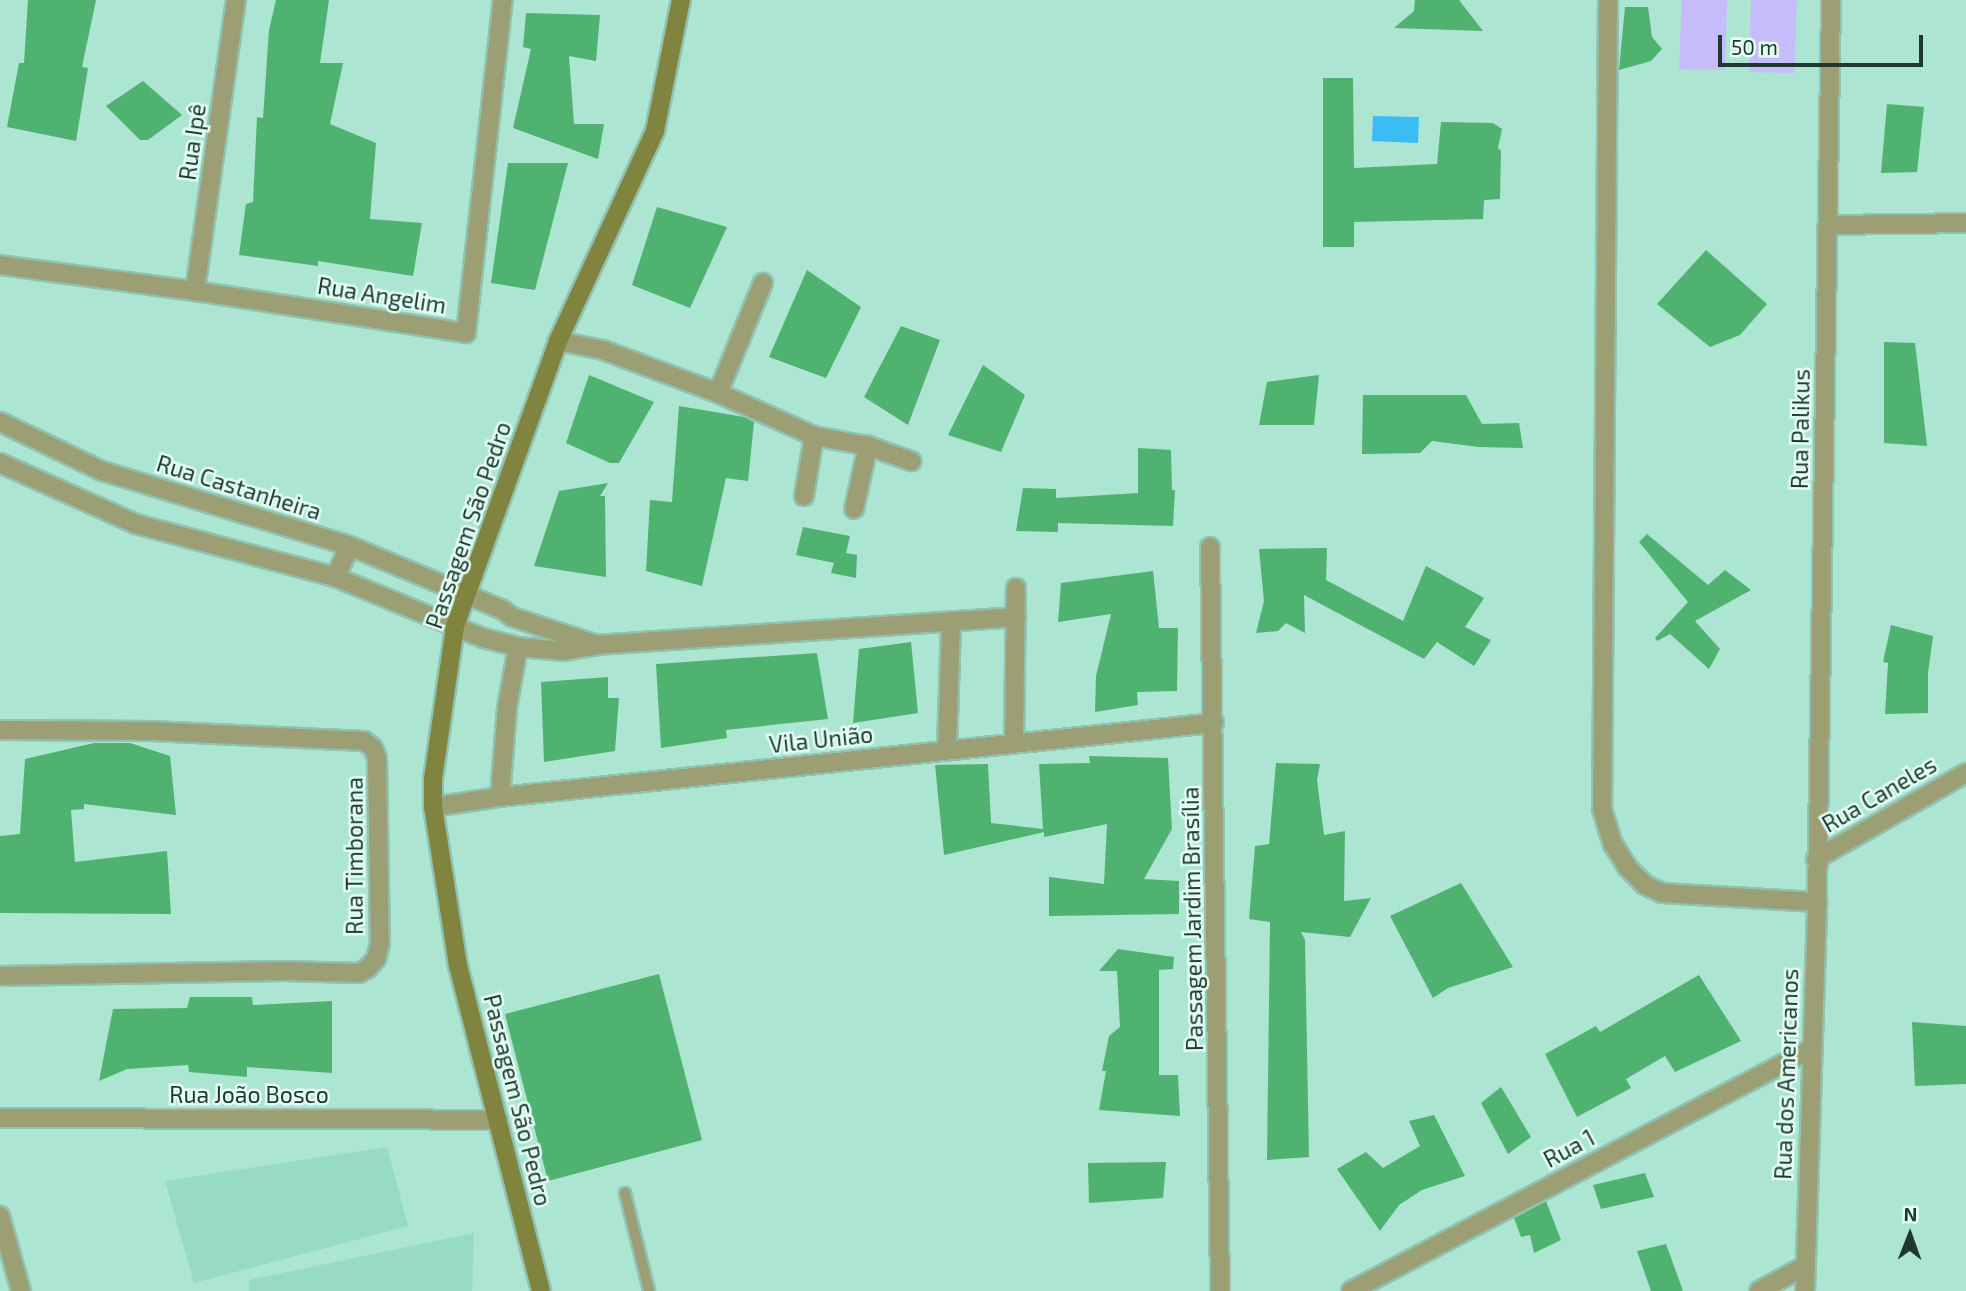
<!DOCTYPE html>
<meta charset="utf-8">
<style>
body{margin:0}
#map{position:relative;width:1966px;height:1291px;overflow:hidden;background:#ace5d1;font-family:"Exo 2",sans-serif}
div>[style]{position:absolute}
.built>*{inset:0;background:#98dbc5}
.green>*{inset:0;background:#c6bbfb}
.water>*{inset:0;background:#3bbcf4}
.building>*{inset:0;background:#50b270}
.roads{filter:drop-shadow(2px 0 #90c2b1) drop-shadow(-2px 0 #90c2b1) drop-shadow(0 2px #90c2b1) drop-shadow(0 -2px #90c2b1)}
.lane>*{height:10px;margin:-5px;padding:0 5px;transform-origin:5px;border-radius:5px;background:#9c9f74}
.street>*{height:18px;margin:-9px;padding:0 9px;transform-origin:9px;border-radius:9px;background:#9c9f74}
.secondary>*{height:18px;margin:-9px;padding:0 9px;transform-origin:9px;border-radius:9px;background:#80843f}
span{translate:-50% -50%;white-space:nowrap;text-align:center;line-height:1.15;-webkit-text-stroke:5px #e3fff5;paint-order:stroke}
.street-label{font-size:23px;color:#1f372f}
.north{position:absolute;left:1875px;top:1200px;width:70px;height:70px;-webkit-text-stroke:5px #e3fff5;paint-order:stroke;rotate:1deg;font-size:19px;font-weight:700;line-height:28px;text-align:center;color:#1f372f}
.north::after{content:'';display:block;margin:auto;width:24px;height:32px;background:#1f372f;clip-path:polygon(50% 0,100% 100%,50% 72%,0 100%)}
.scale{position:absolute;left:1718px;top:35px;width:205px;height:32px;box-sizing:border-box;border:4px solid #1f372f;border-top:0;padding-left:9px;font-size:21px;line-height:24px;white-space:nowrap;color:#1f372f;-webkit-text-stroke:5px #e3fff5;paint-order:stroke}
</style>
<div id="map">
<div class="built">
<div style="clip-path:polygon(387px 1147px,408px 1226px,194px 1283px,165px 1181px)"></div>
<div style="clip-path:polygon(474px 1233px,472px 1291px,249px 1291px,249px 1280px)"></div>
</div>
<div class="green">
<div style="clip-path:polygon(1682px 0,1727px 0,1725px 70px,1679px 69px)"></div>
<div style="clip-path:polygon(1751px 0,1797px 0,1794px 73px,1749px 72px)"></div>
</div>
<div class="water">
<div style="clip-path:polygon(1373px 116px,1419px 117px,1418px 143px,1372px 141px)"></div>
</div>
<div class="building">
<div style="clip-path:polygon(28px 0,96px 0,82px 67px,88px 68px,76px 141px,7px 127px,19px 63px,24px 63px)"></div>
<div style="clip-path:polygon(276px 0,329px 0,320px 63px,343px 63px,330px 124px,376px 143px,370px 219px,422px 223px,413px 276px,318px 261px,318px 266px,239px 255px,246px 204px,253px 202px,257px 117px,263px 118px,269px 30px)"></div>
<div style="clip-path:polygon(1415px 0,1459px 0,1483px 31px,1394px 28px,1414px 11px)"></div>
<div style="clip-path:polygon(1625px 7px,1648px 7px,1652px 37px,1662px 49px,1651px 61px,1619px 70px)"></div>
<div style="clip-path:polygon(526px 13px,600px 15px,596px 61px,569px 56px,574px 124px,604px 124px,598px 159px,513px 128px,531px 49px,523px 47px)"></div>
<div style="clip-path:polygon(1323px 78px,1353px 78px,1354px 168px,1437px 164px,1441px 122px,1493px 123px,1502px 129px,1498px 148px,1501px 151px,1500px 199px,1484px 200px,1483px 219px,1354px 222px,1354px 247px,1323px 247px)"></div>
<div style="clip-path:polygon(143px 81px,182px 115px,148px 140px,140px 140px,106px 106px)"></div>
<div style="clip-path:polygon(1887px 104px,1924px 107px,1917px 172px,1881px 173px)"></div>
<div style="clip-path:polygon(508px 163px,568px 163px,535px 290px,491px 283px)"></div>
<div style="clip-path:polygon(657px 207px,727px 227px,690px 308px,632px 285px)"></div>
<div style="clip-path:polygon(1706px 250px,1767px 304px,1740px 335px,1710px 347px,1657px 304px)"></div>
<div style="clip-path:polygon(807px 270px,861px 307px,826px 378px,769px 357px)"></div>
<div style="clip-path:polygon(901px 326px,940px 340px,908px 425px,864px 397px)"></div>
<div style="clip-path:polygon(1884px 342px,1915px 343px,1927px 446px,1884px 443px)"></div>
<div style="clip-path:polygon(983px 365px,1025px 395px,1001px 452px,948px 435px)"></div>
<div style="clip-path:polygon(589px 375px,654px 402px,619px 463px,610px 463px,566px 443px)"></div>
<div style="clip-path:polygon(1319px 375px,1314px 425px,1259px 425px,1267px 382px)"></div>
<div style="clip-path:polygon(1363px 395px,1466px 395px,1482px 424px,1519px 423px,1523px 448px,1479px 447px,1432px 441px,1420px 453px,1362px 454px)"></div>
<div style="clip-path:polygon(679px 406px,744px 417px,754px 422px,748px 481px,726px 478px,702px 586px,646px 571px,650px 500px,672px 502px)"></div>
<div style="clip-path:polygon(1138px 448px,1171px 450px,1172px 490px,1175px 490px,1173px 526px,1058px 523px,1058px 532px,1016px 531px,1023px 488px,1056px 489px,1056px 498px,1138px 493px)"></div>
<div style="clip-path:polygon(608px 483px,600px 496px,605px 496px,606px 577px,534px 566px,559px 491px)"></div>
<div style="clip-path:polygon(803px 527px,850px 536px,846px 553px,857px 555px,856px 578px,831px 573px,834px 563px,796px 555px)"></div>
<div style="clip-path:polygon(1647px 534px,1708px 585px,1725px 570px,1751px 590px,1695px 621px,1720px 649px,1709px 669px,1670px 634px,1657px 641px,1655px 638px,1688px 602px,1639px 542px)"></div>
<div style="clip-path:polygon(1327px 548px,1326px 580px,1403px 621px,1426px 566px,1484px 598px,1465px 627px,1491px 640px,1474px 666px,1437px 642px,1424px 659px,1304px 595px,1305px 633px,1286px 623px,1278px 631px,1256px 633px,1264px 601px,1259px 549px)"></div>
<div style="clip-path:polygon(1153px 571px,1159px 628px,1178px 628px,1177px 691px,1137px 692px,1138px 705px,1095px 712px,1096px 676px,1111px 614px,1058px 622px,1061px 583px)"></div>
<div style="clip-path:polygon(1891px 625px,1933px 636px,1928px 673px,1928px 713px,1885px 714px,1888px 663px,1883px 662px)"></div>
<div style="clip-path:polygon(911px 642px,918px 713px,853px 723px,859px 649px)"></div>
<div style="clip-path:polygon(817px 653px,828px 719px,726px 730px,727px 738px,661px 748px,656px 664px)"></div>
<div style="clip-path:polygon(608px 677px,608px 698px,619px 698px,615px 751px,544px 762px,541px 682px)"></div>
<div style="clip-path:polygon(94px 743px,130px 743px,170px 756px,176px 815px,84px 804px,84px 809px,71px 810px,75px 862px,167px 851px,171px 914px,0 913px,0 836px,20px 834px,25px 759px)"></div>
<div style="clip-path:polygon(1089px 756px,1168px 758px,1172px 829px,1144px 879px,1179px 881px,1179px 914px,1049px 916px,1049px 877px,1104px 884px,1107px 824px,1044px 837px,1044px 832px,944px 855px,935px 765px,988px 764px,991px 823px,1043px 829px,1039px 764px,1090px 763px)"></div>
<div style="clip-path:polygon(1276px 763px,1320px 764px,1317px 780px,1324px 835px,1345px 831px,1344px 901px,1371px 898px,1350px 937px,1301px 932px,1305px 940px,1309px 1157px,1267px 1160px,1270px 922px,1249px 919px,1255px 846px,1269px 844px)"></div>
<div style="clip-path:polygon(1461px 883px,1513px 967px,1448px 988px,1433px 998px,1390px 916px)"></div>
<div style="clip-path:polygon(1118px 949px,1174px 957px,1173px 969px,1159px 970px,1159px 1075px,1178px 1075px,1180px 1116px,1099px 1110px,1106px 1071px,1102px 1071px,1109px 1036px,1120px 1027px,1117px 971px,1099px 971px)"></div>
<div style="clip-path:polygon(659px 974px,702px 1140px,548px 1181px,505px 1014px)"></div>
<div style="clip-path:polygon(1699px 975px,1741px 1041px,1675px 1072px,1665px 1056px,1626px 1079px,1631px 1088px,1577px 1117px,1545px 1054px,1596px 1026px,1600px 1032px)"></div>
<div style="clip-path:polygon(190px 997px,252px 997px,253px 1005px,332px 1001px,332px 1073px,247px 1067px,247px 1077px,189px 1072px,188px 1065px,127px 1069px,99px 1081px,113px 1009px,187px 1008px)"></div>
<div style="clip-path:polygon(1912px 1022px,1966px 1026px,1966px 1084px,1915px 1086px)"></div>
<div style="clip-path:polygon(1501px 1087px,1531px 1137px,1508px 1154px,1481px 1103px)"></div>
<div style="clip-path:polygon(1434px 1115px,1465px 1176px,1422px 1190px,1399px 1205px,1380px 1231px,1337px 1169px,1366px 1152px,1383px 1168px,1420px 1146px,1409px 1121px)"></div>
<div style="clip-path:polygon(1166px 1162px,1163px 1198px,1089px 1203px,1088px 1163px)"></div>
<div style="clip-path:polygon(1645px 1173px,1654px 1197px,1601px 1209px,1593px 1185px)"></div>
<div style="clip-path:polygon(1546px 1201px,1561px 1240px,1534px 1253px,1530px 1235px,1521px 1237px,1514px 1218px)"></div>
<div style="clip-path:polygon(1666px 1244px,1683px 1291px,1651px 1291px,1637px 1251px)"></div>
</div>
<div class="roads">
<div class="lane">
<div style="left:625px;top:1193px;width:101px;rotate:76.2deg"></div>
</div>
<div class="street">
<div style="left:1608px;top:0;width:809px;rotate:90.42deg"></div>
<div style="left:1602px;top:809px;width:37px;rotate:73deg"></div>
<div style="left:1613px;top:844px;width:28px;rotate:58deg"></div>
<div style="left:1628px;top:868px;width:24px;rotate:45deg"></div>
<div style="left:1645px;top:885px;width:19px;rotate:25deg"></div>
<div style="left:1662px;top:893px;width:155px;rotate:3.3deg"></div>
<div style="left:1829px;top:225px;width:137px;rotate:-0.8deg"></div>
<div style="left:0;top:265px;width:197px;rotate:7.6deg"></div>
<div style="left:195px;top:291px;width:274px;rotate:8.8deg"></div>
<div style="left:466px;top:333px;width:335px;rotate:-83.7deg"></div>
<div style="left:195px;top:291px;width:294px;rotate:-82deg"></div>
<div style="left:558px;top:341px;width:46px;rotate:11.3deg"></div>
<div style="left:603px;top:350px;width:123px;rotate:20.5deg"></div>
<div style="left:718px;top:393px;width:105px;rotate:24.1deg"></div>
<div style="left:814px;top:436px;width:55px;rotate:10.5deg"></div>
<div style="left:868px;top:446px;width:46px;rotate:19.2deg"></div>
<div style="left:718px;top:393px;width:119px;rotate:-67.8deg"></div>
<div style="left:0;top:422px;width:113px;rotate:25.7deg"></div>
<div style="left:102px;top:471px;width:259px;rotate:16.8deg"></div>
<div style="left:350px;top:546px;width:166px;rotate:22.7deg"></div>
<div style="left:503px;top:610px;width:11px;rotate:38deg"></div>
<div style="left:512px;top:617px;width:86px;rotate:18.2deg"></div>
<div style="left:0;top:463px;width:149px;rotate:24.2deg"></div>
<div style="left:136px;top:524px;width:206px;rotate:14.9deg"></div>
<div style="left:335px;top:577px;width:160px;rotate:22.4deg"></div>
<div style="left:483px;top:638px;width:36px;rotate:14deg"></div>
<div style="left:518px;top:647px;width:46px;rotate:5deg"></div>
<div style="left:564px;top:651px;width:34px;rotate:-10deg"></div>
<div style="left:597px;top:645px;width:420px;rotate:-3.8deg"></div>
<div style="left:804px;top:496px;width:61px;rotate:-80.5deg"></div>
<div style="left:854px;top:509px;width:65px;rotate:-77.5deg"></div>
<div style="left:1210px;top:547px;width:744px;rotate:89.23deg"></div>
<div style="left:335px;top:577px;width:34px;rotate:-64deg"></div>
<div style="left:0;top:730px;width:151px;rotate:0.4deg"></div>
<div style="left:151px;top:731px;width:213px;rotate:2.7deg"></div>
<div style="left:364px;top:741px;width:11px;rotate:38deg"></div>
<div style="left:373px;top:748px;width:11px;rotate:68deg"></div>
<div style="left:377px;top:758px;width:185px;rotate:89.1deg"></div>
<div style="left:380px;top:943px;width:16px;rotate:104deg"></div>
<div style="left:376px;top:959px;width:12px;rotate:132deg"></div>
<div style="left:368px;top:968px;width:10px;rotate:151deg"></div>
<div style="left:359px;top:973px;width:76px;rotate:-178.5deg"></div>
<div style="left:283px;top:971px;width:283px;rotate:179deg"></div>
<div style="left:1014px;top:743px;width:155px;rotate:-89.3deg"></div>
<div style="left:947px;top:750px;width:129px;rotate:-88.2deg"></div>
<div style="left:500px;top:797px;width:89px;rotate:-85.5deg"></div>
<div style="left:507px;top:708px;width:62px;rotate:-79.8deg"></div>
<div style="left:433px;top:807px;width:68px;rotate:-8.5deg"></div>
<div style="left:500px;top:797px;width:718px;rotate:-5.92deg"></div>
<div style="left:1816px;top:859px;width:173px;rotate:-29.8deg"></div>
<div style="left:0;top:1118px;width:498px;rotate:0.2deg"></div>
<div style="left:0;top:1216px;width:78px;rotate:74.4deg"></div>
<div style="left:1351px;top:1291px;width:520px;rotate:-27.75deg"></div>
<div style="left:1759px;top:1291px;width:52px;rotate:-28.5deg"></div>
<div style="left:1805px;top:1291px;width:389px;rotate:-88.2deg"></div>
<div style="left:1817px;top:902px;width:902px;rotate:-89.11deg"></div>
</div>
<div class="secondary">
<div style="left:541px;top:1291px;width:335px;rotate:-104.3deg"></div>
<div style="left:458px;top:966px;width:161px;rotate:-98.9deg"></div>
<div style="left:433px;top:807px;width:28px;rotate:-90deg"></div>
<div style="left:433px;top:779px;width:155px;rotate:-81.8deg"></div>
<div style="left:455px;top:626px;width:303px;rotate:-70.1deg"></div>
<div style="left:558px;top:341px;width:231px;rotate:-65.2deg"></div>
<div style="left:655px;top:131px;width:134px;rotate:-78.8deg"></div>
</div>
</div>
<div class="street-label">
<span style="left:192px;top:142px;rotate:-82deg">Rua Ipê</span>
<span style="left:382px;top:295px;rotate:9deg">Rua Angelim</span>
<span style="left:1800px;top:429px;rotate:-89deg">Rua Palikus</span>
<span style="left:239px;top:487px;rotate:17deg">Rua Castanheira</span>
<span style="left:468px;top:525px;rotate:-71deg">Passagem São Pedro</span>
<span style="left:821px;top:739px;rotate:-6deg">Vila União</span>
<span style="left:1879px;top:794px;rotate:-30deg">Rua Caneles</span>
<span style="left:354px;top:856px;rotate:-90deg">Rua Timborana</span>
<span style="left:1192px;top:919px;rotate:-91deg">Passagem Jardim Brasília</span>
<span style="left:1786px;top:1074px;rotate:-88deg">Rua dos Americanos</span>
<span style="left:249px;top:1094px">Rua João Bosco</span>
<span style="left:518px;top:1100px;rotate:76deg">Passagem São Pedro</span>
<span style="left:1569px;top:1148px;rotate:-28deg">Rua 1</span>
</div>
<div class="north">N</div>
<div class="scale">50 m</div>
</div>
